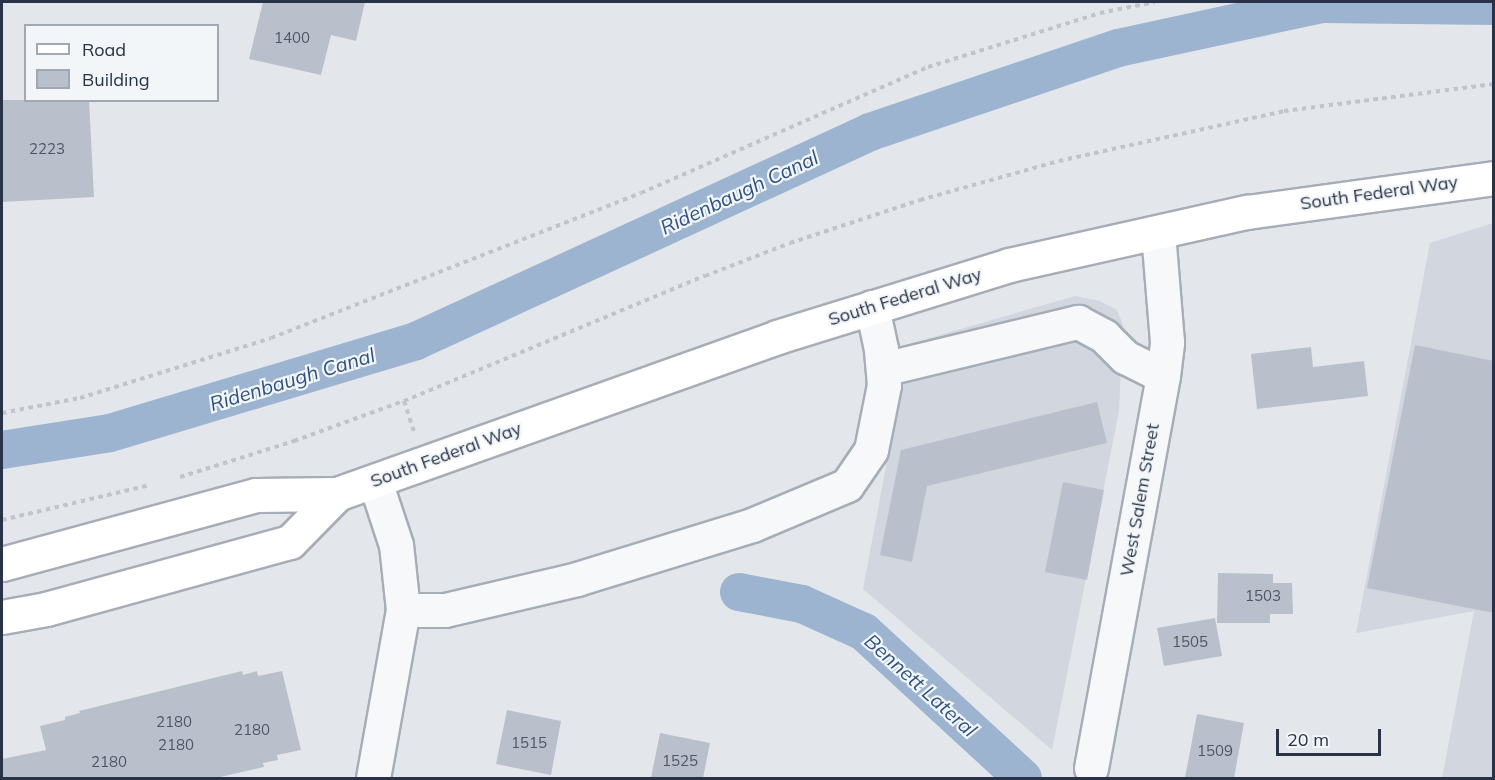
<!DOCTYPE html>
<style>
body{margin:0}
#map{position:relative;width:1495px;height:780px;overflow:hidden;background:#e3e7ec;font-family:Mulish,sans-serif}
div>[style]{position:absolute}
.built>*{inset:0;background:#d1d6df}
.canal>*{height:38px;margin:-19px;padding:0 19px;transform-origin:19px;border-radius:19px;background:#9cb4cf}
.building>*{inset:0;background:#bac0cb}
.path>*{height:4px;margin-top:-2px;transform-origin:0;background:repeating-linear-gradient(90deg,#c1c5cb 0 4.5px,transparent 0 9px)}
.roads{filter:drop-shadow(2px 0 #a7adb7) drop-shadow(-2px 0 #a7adb7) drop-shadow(0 2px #a7adb7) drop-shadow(0 -2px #a7adb7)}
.minor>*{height:33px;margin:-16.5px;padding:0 16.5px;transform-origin:16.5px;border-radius:16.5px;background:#f7f8fa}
.major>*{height:33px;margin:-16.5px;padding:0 16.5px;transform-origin:16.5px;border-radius:16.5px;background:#fff}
span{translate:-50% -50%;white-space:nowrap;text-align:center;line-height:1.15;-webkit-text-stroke:4.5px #f3f6f9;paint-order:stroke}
.number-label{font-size:15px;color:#4d5668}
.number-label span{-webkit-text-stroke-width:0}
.street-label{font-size:18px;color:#293347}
.water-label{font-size:20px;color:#2f517f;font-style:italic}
.frame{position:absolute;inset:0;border:3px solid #293347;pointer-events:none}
.legend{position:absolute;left:24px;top:24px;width:195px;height:78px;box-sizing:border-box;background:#f3f6f9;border:2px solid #a2a8b2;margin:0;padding:8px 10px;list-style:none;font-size:18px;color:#293347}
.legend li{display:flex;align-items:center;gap:12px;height:30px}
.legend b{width:30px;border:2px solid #a2a8b2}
.scale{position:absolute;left:1276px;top:729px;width:105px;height:27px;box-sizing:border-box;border:3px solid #293347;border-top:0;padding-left:8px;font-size:18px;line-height:21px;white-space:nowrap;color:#293347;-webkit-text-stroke:4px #f3f6f9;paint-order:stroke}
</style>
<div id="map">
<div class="built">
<div style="clip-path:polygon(1493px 223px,1493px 778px,1442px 778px,1474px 611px,1356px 633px,1430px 243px)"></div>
<div style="clip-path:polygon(1075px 296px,1100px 301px,1117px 310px,1123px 325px,1119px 411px,1052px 750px,863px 589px,909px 344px)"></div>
</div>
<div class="canal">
<div style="left:2px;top:450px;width:109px;rotate:-8.9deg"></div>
<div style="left:110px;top:433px;width:320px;rotate:-16.7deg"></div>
<div style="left:416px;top:341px;width:500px;rotate:-24.7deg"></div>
<div style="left:870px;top:132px;width:262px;rotate:-18.7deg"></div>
<div style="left:1118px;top:48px;width:209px;rotate:-12.2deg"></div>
<div style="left:1322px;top:4px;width:172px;rotate:0.7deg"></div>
<div style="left:739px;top:592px;width:64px;rotate:10.8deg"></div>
<div style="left:802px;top:604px;width:68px;rotate:24.3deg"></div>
<div style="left:864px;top:632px;width:216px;rotate:42.6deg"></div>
</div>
<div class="building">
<div style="clip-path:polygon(263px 2px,365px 2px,356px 41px,331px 35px,321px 75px,249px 59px)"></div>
<div style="clip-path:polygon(2px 100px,89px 100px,94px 197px,2px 202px)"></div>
<div style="clip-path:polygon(1415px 345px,1494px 361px,1494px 613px,1367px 588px)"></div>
<div style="clip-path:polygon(1311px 347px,1313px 367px,1364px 361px,1368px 396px,1257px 409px,1251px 354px)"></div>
<div style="clip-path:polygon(1097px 402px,1107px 443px,927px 486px,912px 562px,880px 555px,901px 450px)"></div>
<div style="clip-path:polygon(1063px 482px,1104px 490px,1087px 580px,1045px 572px)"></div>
<div style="clip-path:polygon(1218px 573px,1273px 574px,1273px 583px,1292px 583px,1293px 614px,1270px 614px,1270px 623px,1217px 623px)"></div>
<div style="clip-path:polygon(1215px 618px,1222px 656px,1164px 666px,1157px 628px)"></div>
<div style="clip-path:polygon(242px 671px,243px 675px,257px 671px,258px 676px,282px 671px,301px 750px,277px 755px,278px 760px,263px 763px,264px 767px,216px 778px,2px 778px,2px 759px,46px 750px,40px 726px,65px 720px,65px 717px,80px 713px,79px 711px)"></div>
<div style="clip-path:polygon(507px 710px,561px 721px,551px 775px,496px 764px)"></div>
<div style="clip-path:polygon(1197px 714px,1244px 723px,1234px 778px,1185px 778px)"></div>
<div style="clip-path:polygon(660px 733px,710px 743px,703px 778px,651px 778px)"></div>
</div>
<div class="path">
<div style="left:404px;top:401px;width:32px;rotate:72deg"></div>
<div style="left:2px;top:413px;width:79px;rotate:-10.9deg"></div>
<div style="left:80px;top:398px;width:200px;rotate:-17.4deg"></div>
<div style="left:271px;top:338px;width:397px;rotate:-21.4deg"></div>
<div style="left:641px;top:193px;width:313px;rotate:-23.7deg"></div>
<div style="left:928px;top:67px;width:180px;rotate:-17.4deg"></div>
<div style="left:1100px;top:13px;width:56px;rotate:-11.3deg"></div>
<div style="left:180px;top:477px;width:120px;rotate:-17.5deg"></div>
<div style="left:294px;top:441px;width:117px;rotate:-20deg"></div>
<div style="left:404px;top:401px;width:326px;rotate:-22.6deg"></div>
<div style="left:705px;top:276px;width:91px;rotate:-21.2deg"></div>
<div style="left:790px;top:243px;width:137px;rotate:-18.3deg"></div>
<div style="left:920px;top:200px;width:144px;rotate:-15.7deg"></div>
<div style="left:1059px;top:161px;width:230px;rotate:-12.5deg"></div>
<div style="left:1284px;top:111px;width:212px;rotate:-7.3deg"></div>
<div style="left:2px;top:520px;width:152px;rotate:-13.3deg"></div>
</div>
<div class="roads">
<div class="minor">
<div style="left:883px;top:369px;width:201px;rotate:-13.6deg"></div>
<div style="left:1078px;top:322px;width:30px;rotate:28deg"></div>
<div style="left:1104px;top:336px;width:30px;rotate:45deg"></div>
<div style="left:1125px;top:357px;width:42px;rotate:26.6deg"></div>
<div style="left:403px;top:610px;width:42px"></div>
<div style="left:445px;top:610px;width:136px;rotate:-13.2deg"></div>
<div style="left:577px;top:579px;width:183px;rotate:-17.1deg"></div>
<div style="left:752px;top:525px;width:103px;rotate:-22.8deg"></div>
<div style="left:847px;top:485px;width:42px;rotate:-55.6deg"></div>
<div style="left:871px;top:450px;width:66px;rotate:-78.7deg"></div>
<div style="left:884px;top:385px;width:36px;rotate:-95deg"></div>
<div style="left:881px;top:349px;width:43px;rotate:-102.1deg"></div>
<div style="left:1091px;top:768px;width:399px;rotate:-79.6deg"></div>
<div style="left:1163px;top:376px;width:34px;rotate:-83deg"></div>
<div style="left:1167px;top:342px;width:110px;rotate:-94.7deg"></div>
<div style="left:373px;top:778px;width:171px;rotate:-79.9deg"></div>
<div style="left:403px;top:610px;width:65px;rotate:-96.1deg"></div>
<div style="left:396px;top:545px;width:67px;rotate:-108.2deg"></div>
</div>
<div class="major">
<div style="left:2px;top:564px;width:263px;rotate:-15.2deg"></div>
<div style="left:256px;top:495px;width:81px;rotate:-0.7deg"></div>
<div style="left:337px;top:494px;width:467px;rotate:-19.6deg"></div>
<div style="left:777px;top:337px;width:243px;rotate:-17.2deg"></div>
<div style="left:1009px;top:265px;width:244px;rotate:-12.6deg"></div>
<div style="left:1247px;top:212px;width:249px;rotate:-7.8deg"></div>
<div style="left:2px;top:617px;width:45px;rotate:-10.3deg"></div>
<div style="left:46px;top:609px;width:253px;rotate:-15.4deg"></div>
<div style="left:290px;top:542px;width:67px;rotate:-45.6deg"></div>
</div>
</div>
<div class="number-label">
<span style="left:292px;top:38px">1400</span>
<span style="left:47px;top:149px">2223</span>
<span style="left:1263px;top:596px">1503</span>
<span style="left:1190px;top:642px">1505</span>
<span style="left:174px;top:722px">2180</span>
<span style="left:252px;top:730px">2180</span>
<span style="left:529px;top:743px">1515</span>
<span style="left:176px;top:745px">2180</span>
<span style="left:1215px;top:751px">1509</span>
<span style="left:680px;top:761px">1525</span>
<span style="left:109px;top:762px">2180</span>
</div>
<div class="street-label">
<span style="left:1379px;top:193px;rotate:-8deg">South Federal Way</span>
<span style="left:905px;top:297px;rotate:-17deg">South Federal Way</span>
<span style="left:446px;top:455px;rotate:-20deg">South Federal Way</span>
<span style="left:1140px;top:500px;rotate:-80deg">West Salem Street</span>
</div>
<div class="water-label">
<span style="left:739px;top:192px;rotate:-25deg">Ridenbaugh Canal</span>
<span style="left:292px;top:379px;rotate:-17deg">Ridenbaugh Canal</span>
<span style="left:921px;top:685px;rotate:42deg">Bennett Lateral</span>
</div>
<div class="frame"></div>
<ul class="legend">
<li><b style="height:8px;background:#fff"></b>Road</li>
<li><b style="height:16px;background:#bac0cb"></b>Building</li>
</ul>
<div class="scale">20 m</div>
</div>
